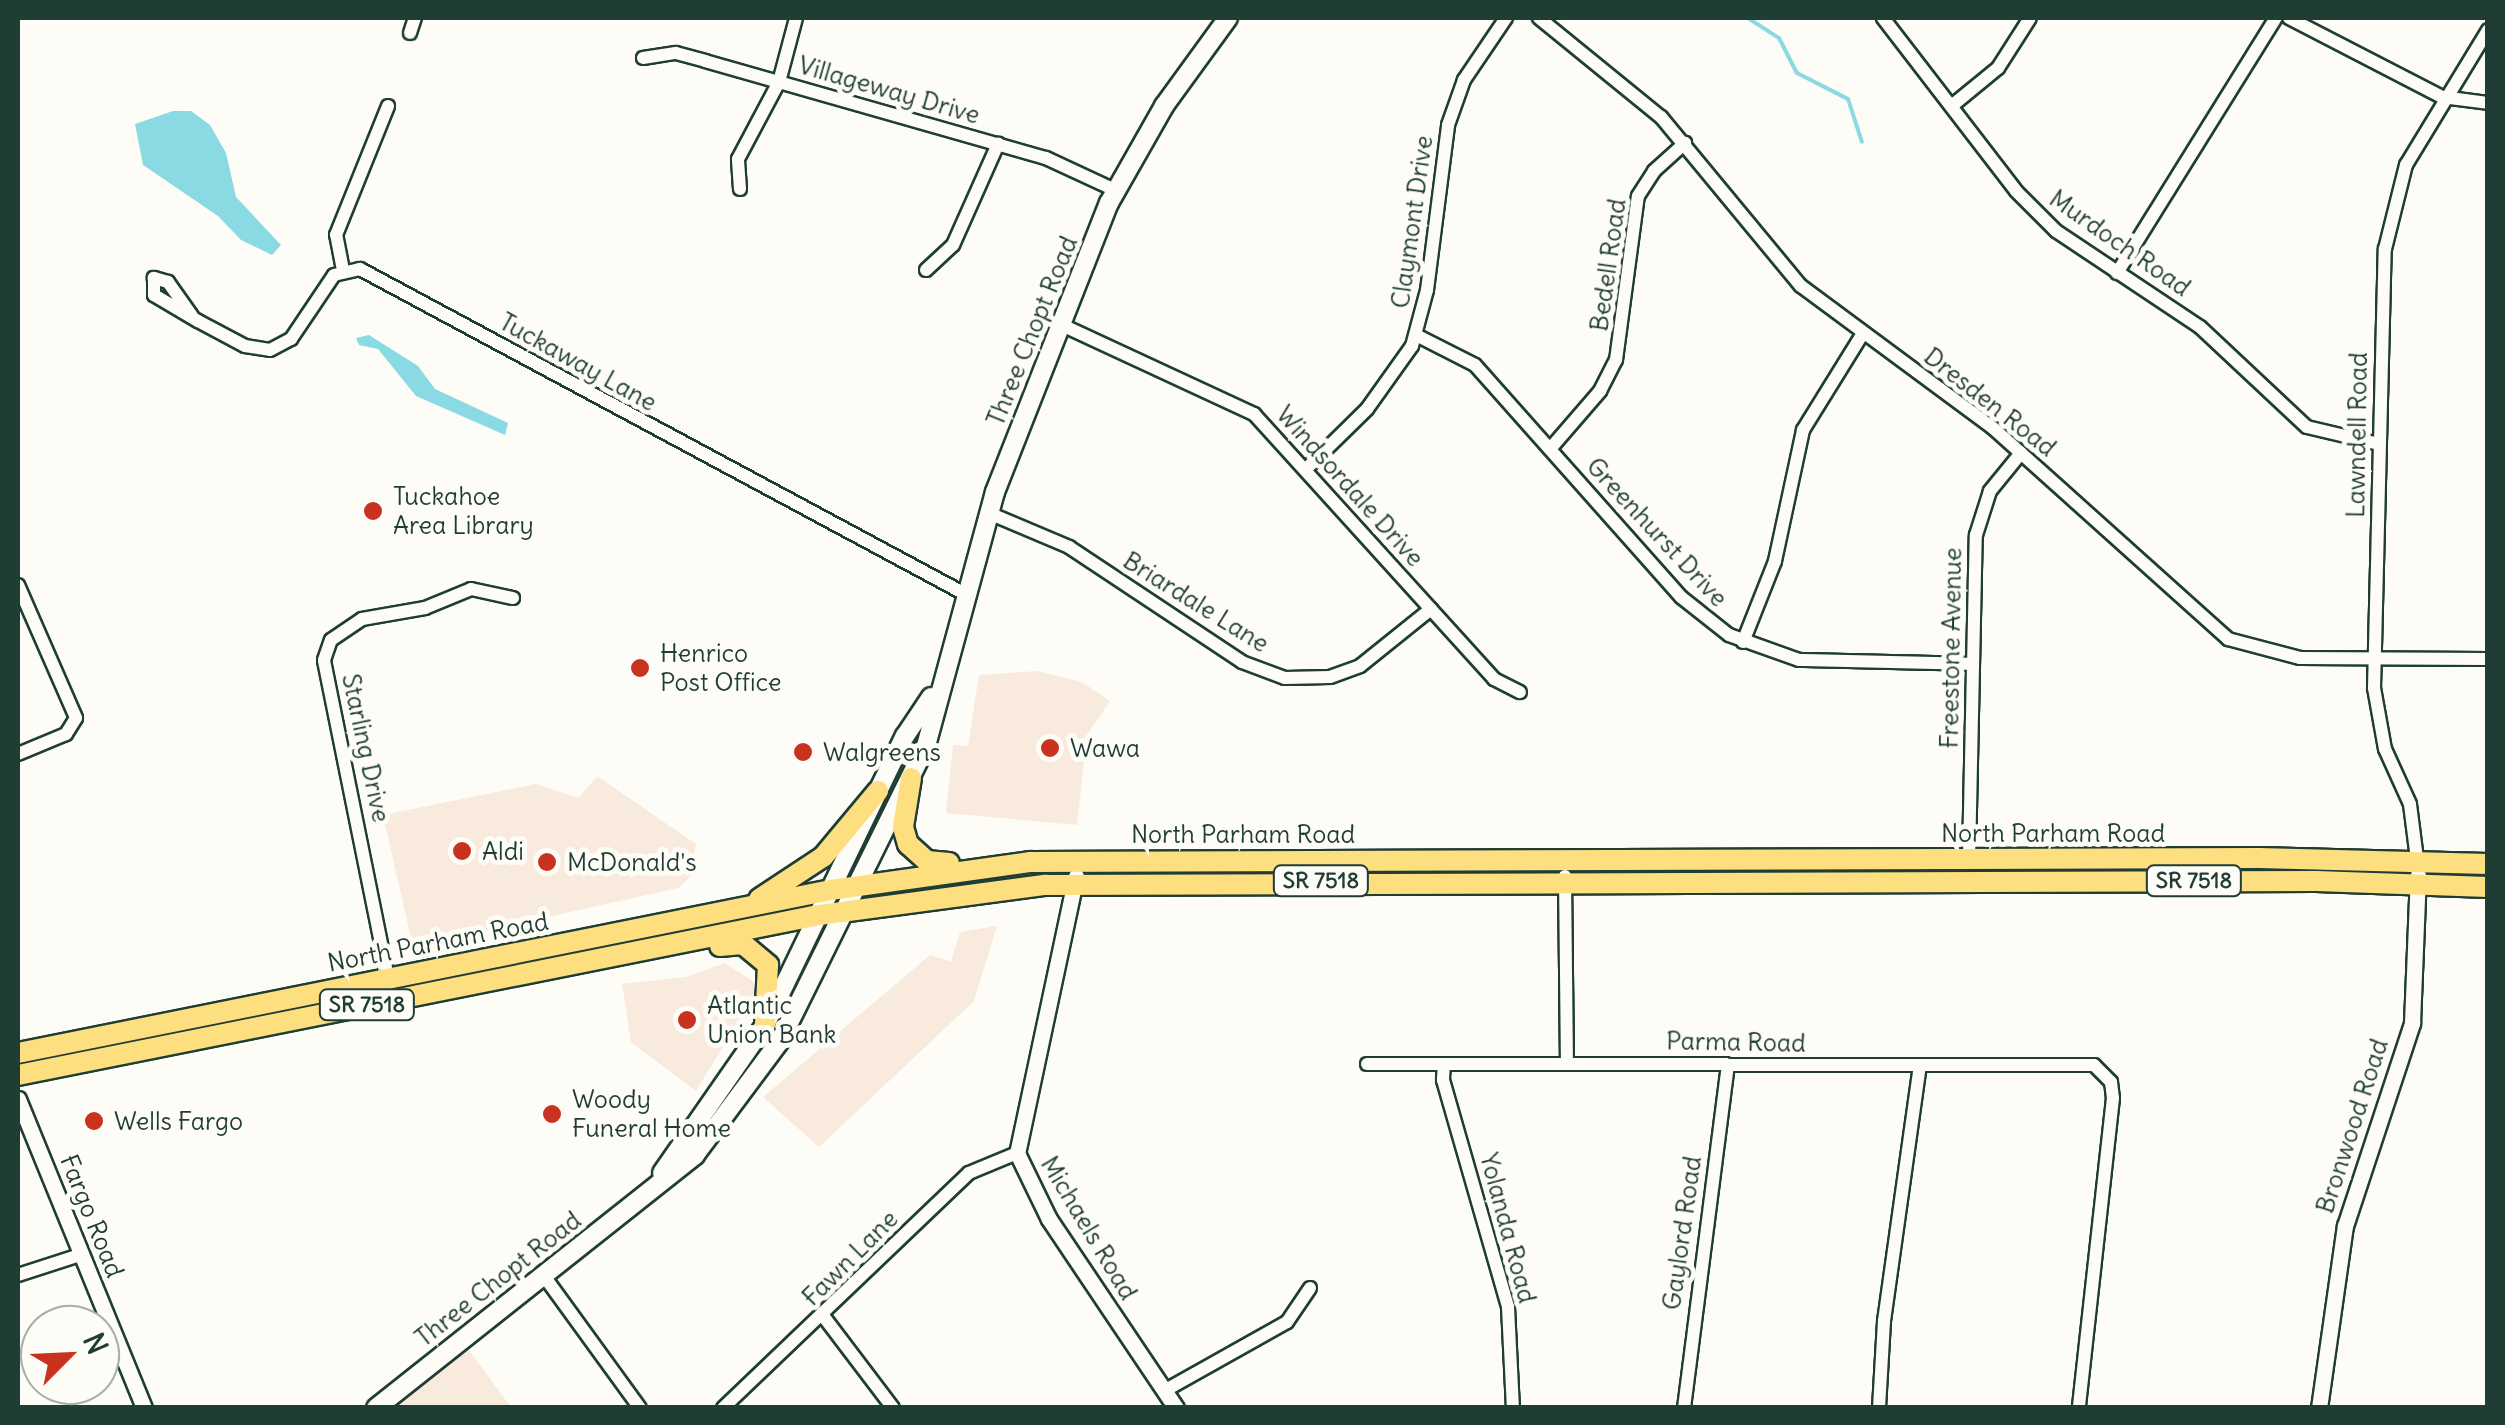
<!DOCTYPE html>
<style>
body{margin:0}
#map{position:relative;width:2505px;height:1425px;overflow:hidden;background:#fdfcf7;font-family:Delius,sans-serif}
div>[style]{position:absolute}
.built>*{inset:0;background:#f8eadc}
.water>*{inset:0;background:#89dae3}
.stream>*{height:4px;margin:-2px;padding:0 2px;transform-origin:2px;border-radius:2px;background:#89dae3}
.roads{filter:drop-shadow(2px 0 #1f3d34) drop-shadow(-2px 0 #1f3d34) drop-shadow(0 2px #1f3d34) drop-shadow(0 -2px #1f3d34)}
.minor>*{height:12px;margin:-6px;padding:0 6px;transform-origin:6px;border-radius:6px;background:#fdfcf7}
.tertiary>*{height:15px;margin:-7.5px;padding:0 7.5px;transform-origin:7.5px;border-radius:7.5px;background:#fdfcf7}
.secondary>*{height:18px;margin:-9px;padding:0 9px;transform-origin:9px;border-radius:9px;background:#fdfcf7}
.trunk>*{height:20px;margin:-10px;padding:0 10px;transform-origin:10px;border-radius:10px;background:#fedf80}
.dots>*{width:28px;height:28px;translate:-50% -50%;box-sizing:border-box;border:5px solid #fdfcf7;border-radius:50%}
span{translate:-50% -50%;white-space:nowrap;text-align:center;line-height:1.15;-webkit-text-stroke:10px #fdfcf7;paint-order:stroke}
.shield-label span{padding:2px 8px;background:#fdfcf7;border:2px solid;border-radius:8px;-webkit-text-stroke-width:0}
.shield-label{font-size:22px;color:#1f3d34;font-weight:700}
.street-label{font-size:25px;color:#1f3d34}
.poi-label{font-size:25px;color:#1f3d34}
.left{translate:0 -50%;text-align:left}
.frame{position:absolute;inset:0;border:20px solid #1f3d34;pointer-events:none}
.north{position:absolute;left:20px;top:1305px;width:100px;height:100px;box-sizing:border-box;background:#fdfcf7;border:2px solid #a4b0a9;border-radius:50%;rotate:66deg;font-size:28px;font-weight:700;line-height:40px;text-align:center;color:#1f3d34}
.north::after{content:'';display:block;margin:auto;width:35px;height:45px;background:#c8321e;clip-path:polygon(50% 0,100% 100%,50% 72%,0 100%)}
</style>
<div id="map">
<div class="built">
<div style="clip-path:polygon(1037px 671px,1082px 682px,1110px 701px,1087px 735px,1077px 825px,946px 813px,953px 745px,968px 746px,979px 675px)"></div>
<div style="clip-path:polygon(597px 776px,696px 844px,690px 877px,678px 888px,413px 947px,383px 815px,536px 784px,579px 798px)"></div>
<div style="clip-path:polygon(997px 926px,974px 1001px,819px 1147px,763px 1097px,930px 955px,951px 962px,960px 932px)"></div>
<div style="clip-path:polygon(725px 963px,760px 986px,696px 1091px,631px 1042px,622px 984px,686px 977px)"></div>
<div style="clip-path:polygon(468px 1349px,511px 1407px,393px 1407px,439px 1371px)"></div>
</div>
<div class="water">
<div style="clip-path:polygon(173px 111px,191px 111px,210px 125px,226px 153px,236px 197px,281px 245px,272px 255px,241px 240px,218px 216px,143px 165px,135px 124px)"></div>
<div style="clip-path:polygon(369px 335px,418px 366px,435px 389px,508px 423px,505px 435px,416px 396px,378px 349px,359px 345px,356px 338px)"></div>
</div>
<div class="stream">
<div style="left:1748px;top:18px;width:37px;rotate:33deg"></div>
<div style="left:1779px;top:38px;width:39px;rotate:63deg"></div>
<div style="left:1797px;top:73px;width:57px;rotate:27deg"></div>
<div style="left:1848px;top:99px;width:45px;rotate:72deg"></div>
</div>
<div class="roads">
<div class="minor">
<div style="left:1539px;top:18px;width:157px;rotate:39.1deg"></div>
<div style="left:1661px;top:117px;width:219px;rotate:50.4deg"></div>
<div style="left:1801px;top:286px;width:239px;rotate:36.5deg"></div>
<div style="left:1993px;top:428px;width:316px;rotate:41.9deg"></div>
<div style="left:2228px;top:639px;width:74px;rotate:14.8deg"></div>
<div style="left:2300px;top:658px;width:188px;rotate:0.3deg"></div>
<div style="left:1883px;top:18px;width:218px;rotate:52.4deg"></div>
<div style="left:2016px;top:191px;width:57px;rotate:45deg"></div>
<div style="left:2056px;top:231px;width:173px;rotate:33.7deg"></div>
<div style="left:2200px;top:327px;width:146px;rotate:43.1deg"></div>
<div style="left:2307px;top:427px;width:74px;rotate:13.3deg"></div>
<div style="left:2289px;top:18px;width:172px;rotate:27.3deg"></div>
<div style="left:2442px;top:97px;width:46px;rotate:7.4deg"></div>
<div style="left:410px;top:33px;width:16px;rotate:-72deg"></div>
<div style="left:643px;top:58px;width:33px;rotate:-9deg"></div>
<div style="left:676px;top:53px;width:30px;rotate:15deg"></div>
<div style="left:705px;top:61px;width:355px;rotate:15.9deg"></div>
<div style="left:1046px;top:158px;width:78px;rotate:24.9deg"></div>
<div style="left:1954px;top:104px;width:57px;rotate:-39.3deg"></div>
<div style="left:1998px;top:68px;width:59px;rotate:-57.4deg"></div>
<div style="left:740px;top:189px;width:30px;rotate:-94deg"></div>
<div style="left:738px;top:159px;width:87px;rotate:-62deg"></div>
<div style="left:779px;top:82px;width:66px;rotate:-75.1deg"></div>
<div style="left:343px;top:270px;width:36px;rotate:-101deg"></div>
<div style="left:336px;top:235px;width:139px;rotate:-68deg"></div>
<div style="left:926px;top:270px;width:37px;rotate:-43deg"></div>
<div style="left:953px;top:245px;width:111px;rotate:-66deg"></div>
<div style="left:2117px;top:273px;width:301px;rotate:-58.1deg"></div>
<div style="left:192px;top:316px;width:42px;rotate:-125.2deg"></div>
<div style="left:168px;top:282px;width:15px;rotate:-164deg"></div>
<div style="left:154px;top:278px;width:17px;rotate:90deg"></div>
<div style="left:154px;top:295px;width:51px;rotate:30.6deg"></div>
<div style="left:198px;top:321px;width:53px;rotate:28deg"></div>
<div style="left:245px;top:346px;width:25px;rotate:9deg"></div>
<div style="left:270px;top:350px;width:24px;rotate:-28deg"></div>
<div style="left:291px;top:339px;width:77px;rotate:-56.1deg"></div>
<div style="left:334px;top:275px;width:27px;rotate:-13deg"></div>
<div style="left:360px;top:269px;width:687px;rotate:28.24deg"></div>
<div style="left:1062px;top:325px;width:212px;rotate:24.9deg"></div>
<div style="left:1254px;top:414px;width:358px;rotate:47.8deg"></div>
<div style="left:1494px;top:679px;width:29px;rotate:27deg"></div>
<div style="left:1416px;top:335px;width:66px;rotate:27deg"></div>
<div style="left:1475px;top:365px;width:310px;rotate:48.4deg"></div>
<div style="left:1681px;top:597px;width:61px;rotate:38.4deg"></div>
<div style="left:1729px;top:635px;width:74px;rotate:19.7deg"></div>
<div style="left:1799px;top:660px;width:173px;rotate:1.3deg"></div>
<div style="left:1550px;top:449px;width:77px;rotate:-49.2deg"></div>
<div style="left:1600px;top:391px;width:35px;rotate:-63deg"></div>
<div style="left:1616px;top:360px;width:165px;rotate:-82.4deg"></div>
<div style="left:1638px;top:196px;width:30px;rotate:-57deg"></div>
<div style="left:1654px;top:171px;width:42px;rotate:-42.1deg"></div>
<div style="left:1307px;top:468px;width:84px;rotate:-44.5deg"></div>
<div style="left:1367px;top:409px;width:77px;rotate:-54.5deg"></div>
<div style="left:1412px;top:346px;width:58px;rotate:-75deg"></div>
<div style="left:1427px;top:290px;width:166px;rotate:-82.7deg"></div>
<div style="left:1448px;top:125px;width:48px;rotate:-70.4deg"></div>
<div style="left:1464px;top:80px;width:75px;rotate:-55.9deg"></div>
<div style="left:989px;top:513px;width:87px;rotate:23deg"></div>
<div style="left:1069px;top:547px;width:208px;rotate:33.6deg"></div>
<div style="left:1242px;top:662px;width:46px;rotate:20.4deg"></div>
<div style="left:1285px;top:678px;width:45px;rotate:-1.3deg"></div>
<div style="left:1330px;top:677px;width:32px;rotate:-20deg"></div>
<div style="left:1360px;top:666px;width:91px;rotate:-38.8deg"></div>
<div style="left:18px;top:585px;width:145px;rotate:66.4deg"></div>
<div style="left:76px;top:718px;width:19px;rotate:122deg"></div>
<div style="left:66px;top:734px;width:52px;rotate:157.4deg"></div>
<div style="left:1743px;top:642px;width:87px;rotate:-68.4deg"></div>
<div style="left:1775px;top:561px;width:134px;rotate:-77.9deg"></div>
<div style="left:1803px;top:430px;width:112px;rotate:-58.2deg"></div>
<div style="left:1969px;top:858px;width:323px;rotate:-88.8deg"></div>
<div style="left:1976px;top:535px;width:46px;rotate:-72.3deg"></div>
<div style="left:1990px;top:491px;width:49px;rotate:-50.8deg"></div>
<div style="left:2417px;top:859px;width:55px;rotate:-97.3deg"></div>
<div style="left:2410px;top:804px;width:60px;rotate:-114.4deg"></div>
<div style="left:2385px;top:749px;width:62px;rotate:-100.2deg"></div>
<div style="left:2374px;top:688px;width:439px;rotate:-88.6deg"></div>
<div style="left:2385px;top:249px;width:87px;rotate:-76deg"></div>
<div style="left:2406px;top:165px;width:158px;rotate:-58.7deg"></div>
<div style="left:1565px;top:876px;width:187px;rotate:89.4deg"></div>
<div style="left:389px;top:983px;width:329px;rotate:-101.4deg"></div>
<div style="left:324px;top:660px;width:21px;rotate:-71deg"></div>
<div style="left:331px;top:640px;width:37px;rotate:-34deg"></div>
<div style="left:362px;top:619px;width:64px;rotate:-9.9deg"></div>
<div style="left:425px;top:608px;width:50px;rotate:-22.4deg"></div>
<div style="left:471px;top:589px;width:43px;rotate:12.1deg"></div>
<div style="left:1367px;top:1064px;width:727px;rotate:0.08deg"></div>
<div style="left:2094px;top:1065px;width:24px;rotate:45deg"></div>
<div style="left:2111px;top:1082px;width:16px;rotate:83deg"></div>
<div style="left:2113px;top:1098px;width:312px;rotate:96.3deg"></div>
<div style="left:1444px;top:1064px;width:16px;rotate:94deg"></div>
<div style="left:1443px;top:1080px;width:236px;rotate:74deg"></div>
<div style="left:1508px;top:1307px;width:101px;rotate:87.2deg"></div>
<div style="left:18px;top:1275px;width:65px;rotate:-17.9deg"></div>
<div style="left:544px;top:1276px;width:163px;rotate:54deg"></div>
<div style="left:824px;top:1317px;width:114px;rotate:52.8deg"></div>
<div style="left:1164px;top:1391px;width:141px;rotate:-29.3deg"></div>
<div style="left:1287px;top:1322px;width:41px;rotate:-55.9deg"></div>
<div style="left:723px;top:1408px;width:340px;rotate:-43.7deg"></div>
<div style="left:969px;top:1173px;width:52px;rotate:-22.6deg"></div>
<div style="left:1684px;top:1408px;width:346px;rotate:-82.7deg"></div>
<div style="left:1879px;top:1408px;width:87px;rotate:-86.7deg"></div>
<div style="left:1884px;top:1321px;width:258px;rotate:-82deg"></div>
</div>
<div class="tertiary">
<div style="left:1076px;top:876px;width:283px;rotate:102deg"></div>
<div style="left:1017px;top:1153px;width:73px;rotate:64.1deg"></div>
<div style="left:1049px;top:1219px;width:228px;rotate:56.1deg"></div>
<div style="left:18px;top:1099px;width:334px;rotate:67.8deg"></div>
<div style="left:2319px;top:1408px;width:184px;rotate:-81.9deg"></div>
<div style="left:2345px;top:1226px;width:214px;rotate:-71.7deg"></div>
<div style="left:2412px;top:1023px;width:148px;rotate:-87.7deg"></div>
</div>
<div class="secondary">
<div style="left:662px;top:1173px;width:180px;rotate:-55.2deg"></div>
<div style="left:765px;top:1025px;width:321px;rotate:-64.2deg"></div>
<div style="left:905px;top:736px;width:47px;rotate:-56.3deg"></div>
<div style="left:376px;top:1408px;width:407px;rotate:-38.4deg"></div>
<div style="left:695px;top:1155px;width:142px;rotate:-53.3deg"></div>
<div style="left:780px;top:1041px;width:329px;rotate:-63.7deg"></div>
<div style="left:926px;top:746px;width:263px;rotate:-74.8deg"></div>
<div style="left:995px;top:492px;width:311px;rotate:-68.5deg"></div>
<div style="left:1109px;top:203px;width:112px;rotate:-60.4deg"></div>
<div style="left:1164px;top:106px;width:109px;rotate:-54deg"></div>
</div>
<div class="trunk">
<div style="left:911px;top:778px;width:50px;rotate:99.3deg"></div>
<div style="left:903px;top:827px;width:18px;rotate:74deg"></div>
<div style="left:908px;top:844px;width:25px;rotate:42deg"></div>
<div style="left:927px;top:861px;width:22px;rotate:5deg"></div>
<div style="left:759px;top:899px;width:77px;rotate:-33.3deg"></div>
<div style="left:823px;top:857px;width:86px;rotate:-50.2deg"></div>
<div style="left:720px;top:946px;width:23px;rotate:-5deg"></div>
<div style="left:743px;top:944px;width:33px;rotate:40deg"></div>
<div style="left:768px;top:965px;width:60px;rotate:92.9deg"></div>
<div style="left:18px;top:1053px;width:829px;rotate:-11.34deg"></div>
<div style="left:831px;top:890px;width:201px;rotate:-8deg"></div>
<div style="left:1030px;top:862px;width:1229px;rotate:-0.19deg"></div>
<div style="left:2259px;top:858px;width:229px;rotate:1.5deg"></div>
<div style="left:18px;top:1075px;width:817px;rotate:-11.3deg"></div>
<div style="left:819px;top:915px;width:228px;rotate:-7.6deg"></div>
<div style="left:1045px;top:885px;width:1271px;rotate:-0.18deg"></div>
<div style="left:2316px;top:881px;width:172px;rotate:2deg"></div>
</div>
</div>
<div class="dots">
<div style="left:373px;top:511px;background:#c8321e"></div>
<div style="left:640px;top:668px;background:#c8321e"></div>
<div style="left:1050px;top:748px;background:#c8321e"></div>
<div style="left:803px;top:752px;background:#c8321e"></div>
<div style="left:462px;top:851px;background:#c8321e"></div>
<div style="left:547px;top:862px;background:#c8321e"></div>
<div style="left:687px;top:1020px;background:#c8321e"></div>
<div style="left:552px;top:1114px;background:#c8321e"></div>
<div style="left:94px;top:1121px;background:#c8321e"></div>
</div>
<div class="shield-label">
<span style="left:1321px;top:881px">SR 7518</span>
<span style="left:2194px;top:881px">SR 7518</span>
<span style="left:367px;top:1005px">SR 7518</span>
</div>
<div class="street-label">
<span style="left:889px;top:90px;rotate:16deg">Villageway Drive</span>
<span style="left:1412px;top:222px;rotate:-82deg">Claymont Drive</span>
<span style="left:2120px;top:243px;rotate:35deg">Murdoch Road</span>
<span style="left:1608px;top:265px;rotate:-82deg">Bedell Road</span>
<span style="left:1032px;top:331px;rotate:-68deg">Three Chopt Road</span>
<span style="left:578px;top:362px;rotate:29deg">Tuckaway Lane</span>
<span style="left:1990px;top:402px;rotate:38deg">Dresden Road</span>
<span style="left:2357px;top:435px;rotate:-89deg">Lawndell Road</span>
<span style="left:1350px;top:486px;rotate:48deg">Windsordale Drive</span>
<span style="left:1657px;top:532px;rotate:47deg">Greenhurst Drive</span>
<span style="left:1196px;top:602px;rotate:32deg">Briardale Lane</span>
<span style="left:1951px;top:648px;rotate:-89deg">Freestone Avenue</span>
<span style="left:366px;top:748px;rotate:78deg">Starling Drive</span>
<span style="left:2053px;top:833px">North Parham Road</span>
<span style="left:1243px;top:834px">North Parham Road</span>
<span style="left:438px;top:942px;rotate:-11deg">North Parham Road</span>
<span style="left:1736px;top:1042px;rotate:1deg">Parma Road</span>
<span style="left:2352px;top:1126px;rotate:-72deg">Bronwood Road</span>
<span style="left:92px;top:1216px;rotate:68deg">Fargo Road</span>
<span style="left:1089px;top:1228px;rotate:59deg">Michaels Road</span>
<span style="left:1508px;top:1228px;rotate:75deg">Yolanda Road</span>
<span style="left:1682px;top:1233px;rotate:-82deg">Gaylord Road</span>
<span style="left:850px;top:1258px;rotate:-45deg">Fawn Lane</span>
<span style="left:498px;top:1279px;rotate:-38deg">Three Chopt Road</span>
</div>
<div class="poi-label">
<span class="left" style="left:393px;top:511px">Tuckahoe<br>Area Library</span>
<span class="left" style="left:660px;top:668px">Henrico<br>Post Office</span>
<span class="left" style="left:1070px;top:748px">Wawa</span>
<span class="left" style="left:823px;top:752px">Walgreens</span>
<span class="left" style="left:482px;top:851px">Aldi</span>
<span class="left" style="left:567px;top:862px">McDonald's</span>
<span class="left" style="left:707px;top:1020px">Atlantic<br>Union Bank</span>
<span class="left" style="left:572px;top:1114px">Woody<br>Funeral Home</span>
<span class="left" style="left:114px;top:1121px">Wells Fargo</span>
</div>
<div class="frame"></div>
<div class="north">N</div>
</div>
